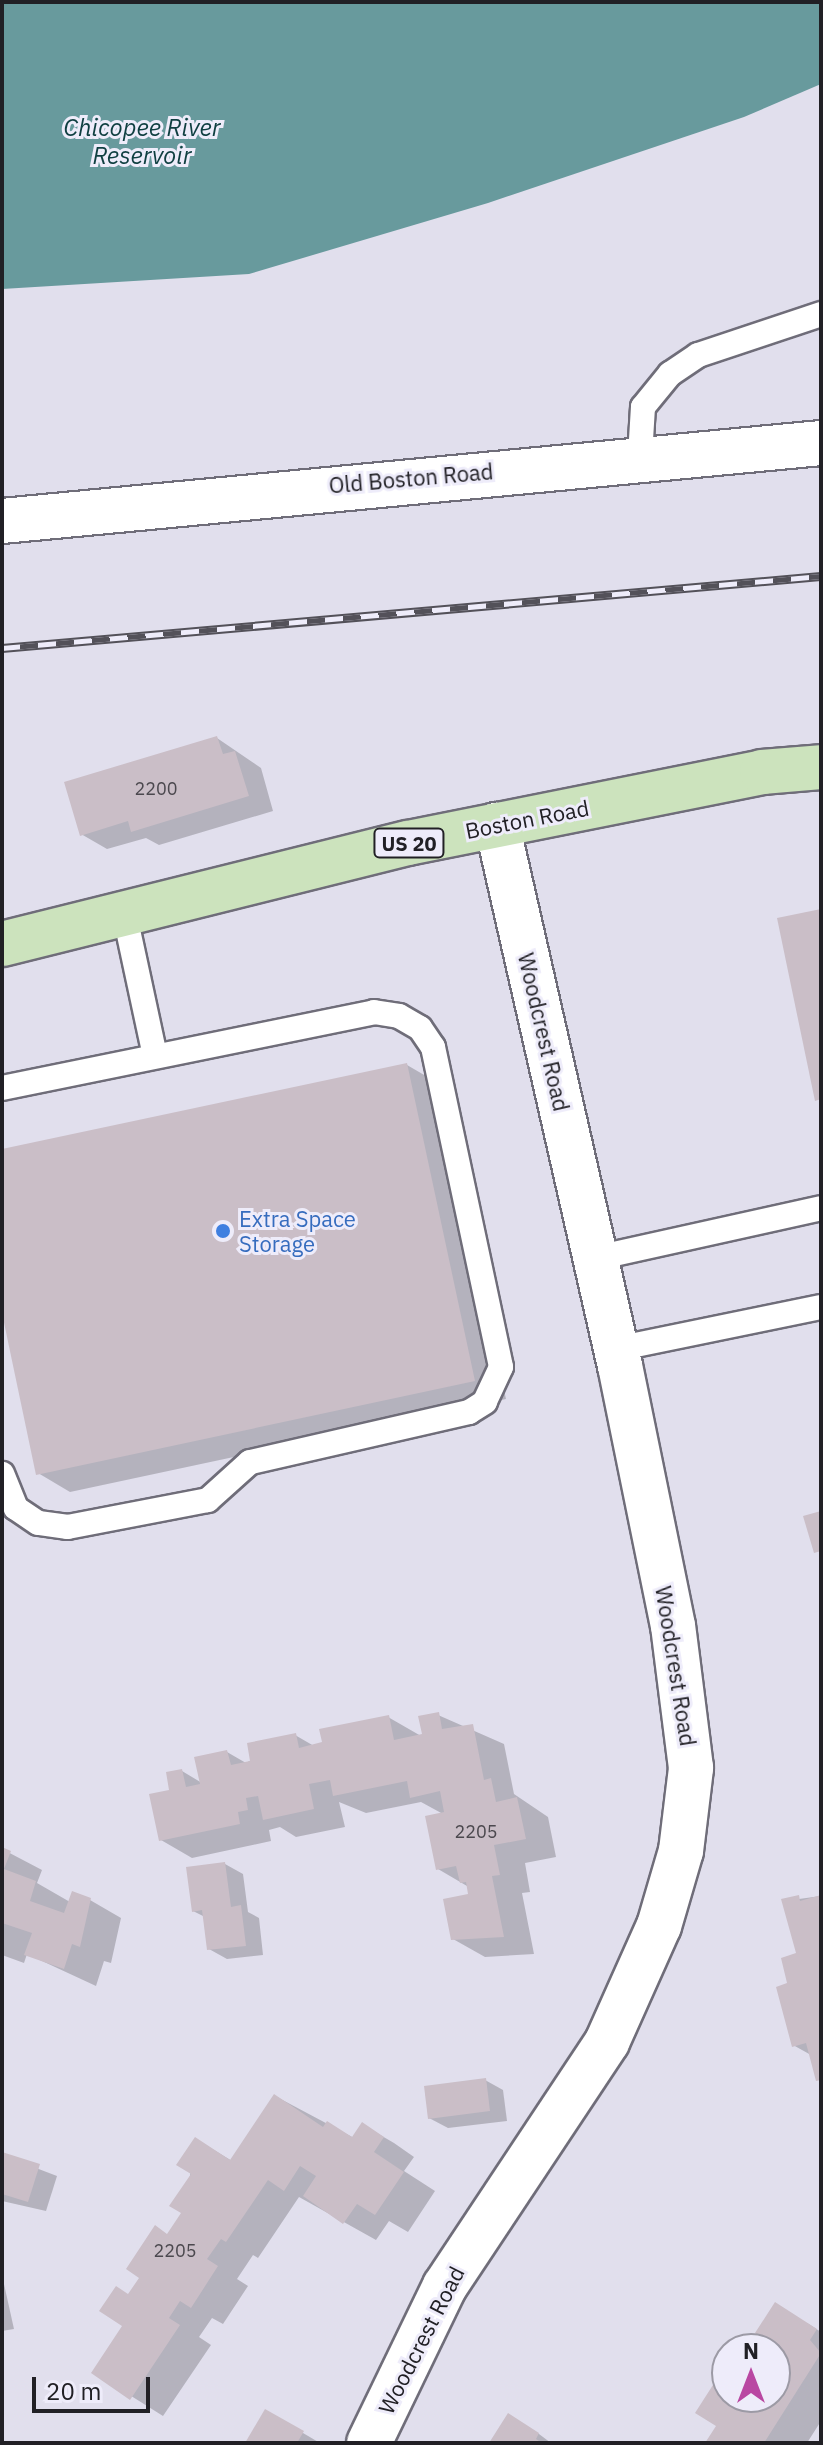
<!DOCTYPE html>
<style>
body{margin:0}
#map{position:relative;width:823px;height:2445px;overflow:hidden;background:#e1dfed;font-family:"IBM Plex Sans",sans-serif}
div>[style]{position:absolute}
.water>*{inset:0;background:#689a9d}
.shadow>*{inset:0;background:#0003}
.building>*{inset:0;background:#cabec7}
.roads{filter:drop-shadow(2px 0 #6f6d79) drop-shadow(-2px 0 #6f6d79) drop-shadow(0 2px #6f6d79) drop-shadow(0 -2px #6f6d79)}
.lane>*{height:24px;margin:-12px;padding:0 12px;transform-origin:12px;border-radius:12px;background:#fff}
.street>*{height:44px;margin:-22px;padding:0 22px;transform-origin:22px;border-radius:22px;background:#fff}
.secondary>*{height:44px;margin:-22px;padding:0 22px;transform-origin:22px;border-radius:22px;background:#fff}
.primary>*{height:44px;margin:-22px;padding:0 22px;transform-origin:22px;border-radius:22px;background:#cce3bd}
.rail>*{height:9px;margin-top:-4.5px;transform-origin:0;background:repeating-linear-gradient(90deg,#eeecfa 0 18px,#535159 0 36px);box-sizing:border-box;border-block:2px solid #535159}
.dots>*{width:22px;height:22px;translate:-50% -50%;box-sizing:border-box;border:4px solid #eeecfa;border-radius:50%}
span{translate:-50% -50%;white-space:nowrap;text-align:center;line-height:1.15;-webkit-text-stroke:6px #eeecfa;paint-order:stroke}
.number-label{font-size:18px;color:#4b484e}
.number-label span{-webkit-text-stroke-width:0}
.shield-label span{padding:2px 6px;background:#eeecfa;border:2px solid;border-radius:6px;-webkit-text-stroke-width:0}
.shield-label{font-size:20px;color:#212025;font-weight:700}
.street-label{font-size:22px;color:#212025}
.shop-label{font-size:22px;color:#366cbe}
.left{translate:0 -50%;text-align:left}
.water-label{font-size:24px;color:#0f3f41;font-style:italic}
.frame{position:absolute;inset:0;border:4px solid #212025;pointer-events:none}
.north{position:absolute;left:711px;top:2333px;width:80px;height:80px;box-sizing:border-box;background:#eeecfa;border:2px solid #9c9aa5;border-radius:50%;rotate:0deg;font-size:22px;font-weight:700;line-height:32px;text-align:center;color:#212025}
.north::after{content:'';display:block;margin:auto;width:28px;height:36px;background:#b947a2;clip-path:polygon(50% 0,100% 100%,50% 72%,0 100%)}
.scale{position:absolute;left:32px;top:2377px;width:118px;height:36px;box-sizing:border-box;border:4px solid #212025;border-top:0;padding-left:10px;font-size:24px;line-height:28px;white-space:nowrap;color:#212025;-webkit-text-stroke:6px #eeecfa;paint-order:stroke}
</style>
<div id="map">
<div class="water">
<div style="clip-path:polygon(2px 2px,821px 2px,821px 84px,744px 117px,488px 203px,249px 274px,2px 289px)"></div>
</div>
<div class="shadow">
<div style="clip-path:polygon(217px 738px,261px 768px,273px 811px,159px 845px,146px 838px,107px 849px,81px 834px)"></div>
<div style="clip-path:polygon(407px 1065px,438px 1083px,506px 1399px,70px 1492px,38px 1473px,2px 1304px,2px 1151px)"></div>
<div style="clip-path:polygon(438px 1715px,504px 1744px,514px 1794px,548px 1817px,556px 1857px,525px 1863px,530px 1892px,522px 1893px,534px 1954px,485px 1957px,453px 1939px,471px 1895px,467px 1886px,438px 1869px,443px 1814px,421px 1802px,366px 1813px,339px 1802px,345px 1827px,296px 1837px,280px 1827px,269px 1830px,271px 1841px,192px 1858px,161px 1840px,182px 1771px,202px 1783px,227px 1752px,246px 1763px,295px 1735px,314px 1746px,388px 1717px,421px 1736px)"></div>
<div style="clip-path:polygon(2px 1849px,42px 1870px,37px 1883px,70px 1902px,90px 1900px,121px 1918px,111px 1963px,104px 1961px,96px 1986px,27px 1954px,24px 1963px,2px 1955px)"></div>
<div style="clip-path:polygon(225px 1864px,243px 1874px,248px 1912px,259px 1918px,263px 1955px,227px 1959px,209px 1949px,205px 1917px,193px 1911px)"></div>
<div style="clip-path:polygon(821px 1896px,821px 2082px,811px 2055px,793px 2045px,790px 1985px,798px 1955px,784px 1901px)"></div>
<div style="clip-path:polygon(485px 2080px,503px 2090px,507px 2121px,448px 2128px,429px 2118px)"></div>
<div style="clip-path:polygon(275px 2096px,354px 2138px,363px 2125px,394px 2143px,414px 2157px,404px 2171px,435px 2191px,408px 2232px,389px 2221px,376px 2240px,299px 2197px,258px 2258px,253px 2255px,237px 2279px,248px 2286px,223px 2324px,212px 2318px,199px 2337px,211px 2345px,163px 2416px,93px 2372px,124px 2326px,129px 2296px,184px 2212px,196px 2139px,232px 2161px)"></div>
<div style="clip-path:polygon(2px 2155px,57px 2176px,46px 2211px,2px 2201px)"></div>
<div style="clip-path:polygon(2px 2275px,14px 2329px,2px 2331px)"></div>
<div style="clip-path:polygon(807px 2323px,821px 2332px,821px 2421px,807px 2443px,706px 2443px,718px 2426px,727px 2381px,727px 2397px,775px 2397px,775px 2349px,757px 2349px)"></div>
<div style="clip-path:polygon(508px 2416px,539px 2434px,551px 2443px,492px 2443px)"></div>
<div style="clip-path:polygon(303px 2433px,320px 2443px,248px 2443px)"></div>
</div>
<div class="building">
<div style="clip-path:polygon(217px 736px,223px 754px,235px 751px,249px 796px,131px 832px,128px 821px,80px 836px,64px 782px)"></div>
<div style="clip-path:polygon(821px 909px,821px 1099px,815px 1101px,777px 918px)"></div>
<div style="clip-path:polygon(407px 1063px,475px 1381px,36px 1475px,2px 1313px,2px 1149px)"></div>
<div style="clip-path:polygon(821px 1511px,821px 1551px,814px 1553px,803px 1516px)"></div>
<div style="clip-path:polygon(439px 1712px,442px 1729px,473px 1724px,484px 1780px,491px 1778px,496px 1802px,517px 1797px,526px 1839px,494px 1845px,500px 1875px,492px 1876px,504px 1937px,451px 1940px,443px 1899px,468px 1894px,466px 1882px,460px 1883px,456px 1866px,436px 1870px,425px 1816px,444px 1812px,440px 1791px,410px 1798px,407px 1781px,333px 1796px,330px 1780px,309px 1784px,314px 1809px,263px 1820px,258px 1796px,246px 1798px,248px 1810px,238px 1812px,240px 1824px,159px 1841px,149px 1794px,169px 1790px,166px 1772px,182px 1769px,186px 1787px,200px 1784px,194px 1757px,227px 1750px,231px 1765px,250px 1761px,247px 1743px,296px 1733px,299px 1748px,322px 1742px,319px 1729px,389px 1715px,394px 1740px,422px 1734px,418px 1716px)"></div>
<div style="clip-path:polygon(2px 1847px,11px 1851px,4px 1869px,36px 1881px,30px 1901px,64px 1913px,72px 1891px,91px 1898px,80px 1947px,72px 1944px,64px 1969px,24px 1955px,32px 1933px,2px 1923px)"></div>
<div style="clip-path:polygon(225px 1862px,231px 1907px,241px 1905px,246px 1946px,207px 1950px,202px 1910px,192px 1912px,186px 1867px)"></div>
<div style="clip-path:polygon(799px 1895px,800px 1901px,821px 1895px,821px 2080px,816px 2081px,806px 2043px,792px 2047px,776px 1987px,787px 1983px,781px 1958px,796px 1953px,781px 1899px)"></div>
<div style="clip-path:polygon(486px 2078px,490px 2111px,428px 2119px,424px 2086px)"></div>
<div style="clip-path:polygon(274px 2094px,323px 2127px,327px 2121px,352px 2137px,362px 2122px,384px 2137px,374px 2152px,404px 2172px,375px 2215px,357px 2204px,343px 2224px,303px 2196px,316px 2176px,300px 2166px,284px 2191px,268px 2180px,226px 2242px,221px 2239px,207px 2259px,218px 2266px,191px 2308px,180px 2301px,169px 2318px,180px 2325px,130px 2400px,91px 2373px,122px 2326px,99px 2311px,116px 2286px,128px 2294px,139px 2278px,126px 2269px,155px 2225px,167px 2234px,181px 2213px,169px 2206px,191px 2174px,176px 2165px,195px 2137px,230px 2160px)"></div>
<div style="clip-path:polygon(2px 2152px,40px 2164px,28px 2202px,2px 2194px)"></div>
<div style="clip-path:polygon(775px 2302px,817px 2329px,810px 2340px,821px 2353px,764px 2443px,705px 2443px,716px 2426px,695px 2413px,720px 2374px,727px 2378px,727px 2397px,775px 2397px,775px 2349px,752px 2349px,760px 2337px,755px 2333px)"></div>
<div style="clip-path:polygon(265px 2409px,304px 2431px,297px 2443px,245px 2443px)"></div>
<div style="clip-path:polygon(508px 2413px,539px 2433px,536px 2439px,542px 2443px,489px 2443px)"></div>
</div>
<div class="roads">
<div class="lane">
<div style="left:640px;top:456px;width:49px;rotate:-86.5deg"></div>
<div style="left:643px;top:407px;width:43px;rotate:-50.7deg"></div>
<div style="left:670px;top:374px;width:34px;rotate:-34deg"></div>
<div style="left:698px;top:355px;width:130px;rotate:-18.4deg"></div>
<div style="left:125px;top:916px;width:143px;rotate:77.9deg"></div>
<div style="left:2px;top:1088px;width:380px;rotate:-11.5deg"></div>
<div style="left:374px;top:1012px;width:25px;rotate:9deg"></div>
<div style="left:399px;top:1016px;width:24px;rotate:30deg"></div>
<div style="left:420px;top:1028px;width:23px;rotate:56deg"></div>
<div style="left:433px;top:1047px;width:327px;rotate:78deg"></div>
<div style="left:501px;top:1367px;width:38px;rotate:115deg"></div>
<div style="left:485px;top:1402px;width:19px;rotate:148deg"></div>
<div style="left:469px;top:1412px;width:225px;rotate:167.1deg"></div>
<div style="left:250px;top:1462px;width:57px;rotate:137.9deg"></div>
<div style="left:208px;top:1500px;width:143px;rotate:169.1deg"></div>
<div style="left:68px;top:1527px;width:30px;rotate:-172deg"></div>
<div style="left:38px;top:1523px;width:27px;rotate:-146deg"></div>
<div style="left:16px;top:1508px;width:37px;rotate:-112deg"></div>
<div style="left:596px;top:1258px;width:230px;rotate:-12.5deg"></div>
<div style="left:616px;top:1349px;width:209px;rotate:-11.6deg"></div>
</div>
<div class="street">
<div style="left:369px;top:2443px;width:174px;rotate:-64.2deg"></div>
<div style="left:445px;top:2286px;width:293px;rotate:-56.4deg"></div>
<div style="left:607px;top:2042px;width:127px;rotate:-65.9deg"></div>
<div style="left:659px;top:1926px;width:78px;rotate:-73.7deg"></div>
<div style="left:681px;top:1851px;width:84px;rotate:-83.1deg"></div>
<div style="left:691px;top:1768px;width:143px;rotate:-97.2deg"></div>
<div style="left:673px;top:1626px;width:265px;rotate:-101.5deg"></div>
<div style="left:620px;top:1366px;width:555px;rotate:-102.81deg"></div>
</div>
<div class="secondary">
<div style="left:2px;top:521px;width:823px;rotate:-5.44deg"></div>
</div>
<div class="primary">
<div style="left:2px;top:944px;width:418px;rotate:-14deg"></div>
<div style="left:408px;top:843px;width:361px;rotate:-11.3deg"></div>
<div style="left:762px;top:772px;width:59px;rotate:-4.8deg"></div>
</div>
</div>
<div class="rail">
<div style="left:2px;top:648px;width:822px;rotate:-5.02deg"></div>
</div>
<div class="dots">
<div style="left:223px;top:1231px;background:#3f7fe0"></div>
</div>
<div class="number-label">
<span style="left:156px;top:789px">2200</span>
<span style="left:476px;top:1832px">2205</span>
<span style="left:175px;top:2251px">2205</span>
</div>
<div class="shield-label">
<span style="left:409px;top:843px">US 20</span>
</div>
<div class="street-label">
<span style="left:411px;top:478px;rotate:-5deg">Old Boston Road</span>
<span style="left:527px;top:819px;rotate:-11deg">Boston Road</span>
<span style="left:544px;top:1032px;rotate:77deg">Woodcrest Road</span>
<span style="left:676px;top:1666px;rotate:81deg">Woodcrest Road</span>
<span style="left:421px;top:2340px;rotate:-63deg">Woodcrest Road</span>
</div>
<div class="shop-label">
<span class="left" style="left:239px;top:1231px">Extra Space<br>Storage</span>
</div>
<div class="water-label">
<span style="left:142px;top:142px">Chicopee River<br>Reservoir</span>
</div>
<div class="frame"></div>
<div class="north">N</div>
<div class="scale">20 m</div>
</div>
